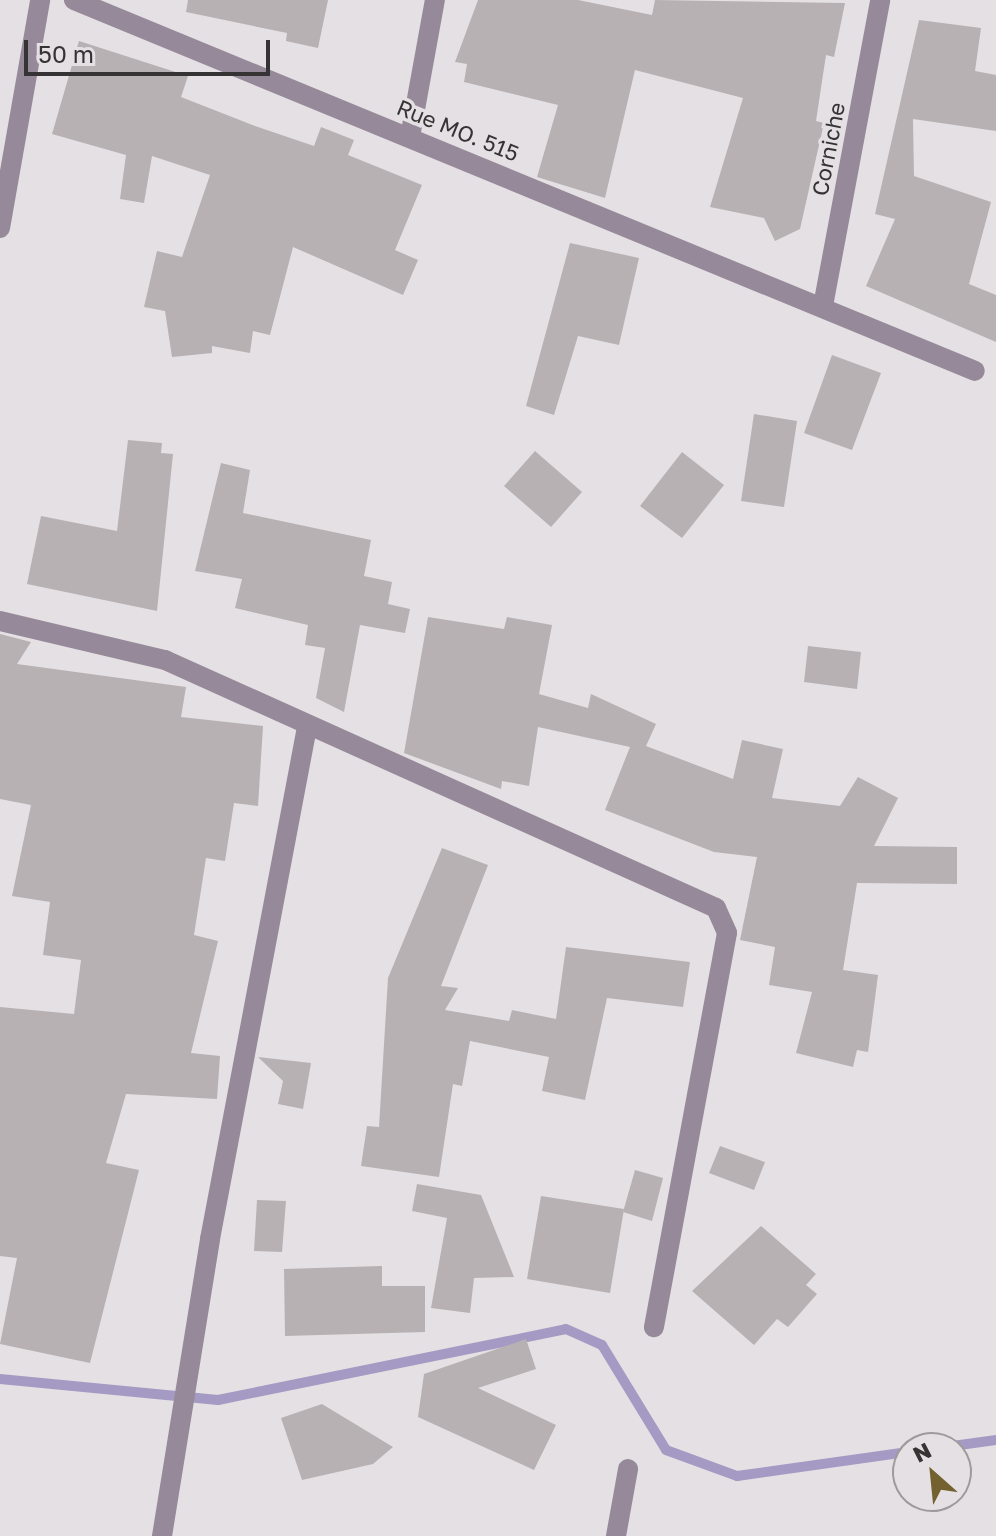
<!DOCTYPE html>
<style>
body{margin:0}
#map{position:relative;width:996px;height:1536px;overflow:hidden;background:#e5e0e3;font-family:"Golos Text",sans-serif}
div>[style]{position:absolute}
.stream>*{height:10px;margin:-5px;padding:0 5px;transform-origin:5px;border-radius:5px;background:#a59ac3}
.building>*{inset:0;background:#b7b1b3}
.minor>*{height:20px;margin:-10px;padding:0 10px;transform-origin:10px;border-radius:10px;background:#968a9a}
span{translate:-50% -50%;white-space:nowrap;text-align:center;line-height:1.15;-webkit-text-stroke:7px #e5e0e3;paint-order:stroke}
.street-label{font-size:22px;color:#353334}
.north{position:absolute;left:892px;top:1432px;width:80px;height:80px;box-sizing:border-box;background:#e5e0e3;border:2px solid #9f9b9d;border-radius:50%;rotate:333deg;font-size:22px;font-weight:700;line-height:32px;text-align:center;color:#353334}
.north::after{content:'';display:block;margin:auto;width:28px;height:36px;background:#73612f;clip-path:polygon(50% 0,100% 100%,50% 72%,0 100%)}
.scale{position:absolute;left:24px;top:40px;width:246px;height:36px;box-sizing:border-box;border:4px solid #353334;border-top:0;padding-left:10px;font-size:24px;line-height:28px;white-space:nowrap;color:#353334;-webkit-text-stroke:6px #e5e0e3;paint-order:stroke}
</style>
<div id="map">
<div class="stream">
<div style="left:0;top:1379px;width:219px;rotate:5.5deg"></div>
<div style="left:218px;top:1400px;width:355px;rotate:-11.5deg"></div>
<div style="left:566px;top:1329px;width:39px;rotate:24deg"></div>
<div style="left:602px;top:1345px;width:123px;rotate:58.6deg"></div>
<div style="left:666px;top:1450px;width:76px;rotate:20.1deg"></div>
<div style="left:737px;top:1476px;width:173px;rotate:-8deg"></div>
<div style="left:938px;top:1448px;width:59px;rotate:-7.9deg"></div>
</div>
<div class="building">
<div style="clip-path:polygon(188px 0,328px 0,318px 48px,286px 41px,287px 33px,186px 12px)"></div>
<div style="clip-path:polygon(478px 0,578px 0,652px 15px,655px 0,845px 3px,834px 57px,826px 55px,816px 121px,824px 123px,800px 229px,775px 241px,764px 218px,710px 207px,743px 98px,635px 70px,605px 198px,537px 177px,558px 105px,464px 82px,467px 64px,455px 62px)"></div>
<div style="clip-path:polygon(919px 20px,981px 28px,975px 71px,996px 75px,996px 131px,913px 119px,914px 176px,991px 202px,969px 284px,996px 295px,996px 342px,866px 286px,895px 219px,875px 214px)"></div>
<div style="clip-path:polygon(79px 41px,188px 76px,181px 97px,255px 126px,314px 146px,321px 127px,354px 140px,348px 155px,422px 185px,395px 250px,418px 260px,403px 295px,293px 247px,270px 335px,253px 331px,250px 353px,212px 346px,212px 353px,172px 357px,165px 311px,144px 307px,157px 251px,182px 257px,210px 175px,152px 156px,144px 203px,120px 199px,126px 155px,52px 134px)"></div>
<div style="clip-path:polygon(570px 243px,639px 258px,619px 345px,578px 336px,554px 415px,526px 406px)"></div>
<div style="clip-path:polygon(832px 355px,881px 373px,852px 450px,804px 433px)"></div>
<div style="clip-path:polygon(754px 414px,797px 421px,784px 507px,741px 501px)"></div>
<div style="clip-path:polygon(128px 440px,162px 443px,161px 453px,173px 454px,157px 611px,27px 584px,41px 516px,117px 531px)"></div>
<div style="clip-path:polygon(535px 451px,582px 492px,551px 527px,504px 486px)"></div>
<div style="clip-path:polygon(682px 452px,724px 485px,682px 538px,640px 506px)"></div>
<div style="clip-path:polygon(221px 463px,250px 470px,243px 513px,371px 540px,364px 576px,392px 582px,388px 604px,410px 609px,405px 633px,360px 625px,344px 712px,316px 698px,325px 648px,305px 645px,308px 625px,235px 608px,242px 579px,195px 571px)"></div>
<div style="clip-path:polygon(428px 617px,504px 629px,507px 617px,552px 625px,539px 694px,588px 708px,591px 694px,656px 724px,646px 746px,733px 779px,742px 740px,783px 749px,772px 798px,840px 806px,858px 777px,898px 798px,874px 846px,957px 847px,957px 884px,857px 883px,843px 970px,878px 975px,868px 1052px,857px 1050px,853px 1067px,796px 1053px,812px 992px,769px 985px,775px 947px,740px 940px,757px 857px,714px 852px,605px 810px,630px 747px,538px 727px,529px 786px,502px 781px,501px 789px,404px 753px)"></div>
<div style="clip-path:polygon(0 634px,31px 642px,17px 664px,186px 687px,181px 717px,263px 726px,258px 806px,234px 803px,225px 861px,206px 858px,194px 935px,218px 941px,191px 1053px,220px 1056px,217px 1099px,126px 1094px,106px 1163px,139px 1170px,90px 1363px,0 1344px,17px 1258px,0 1256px,0 1007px,74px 1014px,81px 960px,43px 955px,50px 902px,12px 896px,31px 805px,0 799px)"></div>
<div style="clip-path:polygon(808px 646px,861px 652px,857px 689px,804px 682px)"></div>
<div style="clip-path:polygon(442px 848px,488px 865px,441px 986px,458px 988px,445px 1010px,509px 1021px,512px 1010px,556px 1019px,566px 947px,690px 962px,683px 1007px,607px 998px,585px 1100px,542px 1091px,549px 1057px,470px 1041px,462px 1086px,453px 1084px,439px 1177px,361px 1166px,367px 1126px,379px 1127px,388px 978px)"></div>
<div style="clip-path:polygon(258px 1057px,311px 1063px,303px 1109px,278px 1104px,283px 1081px)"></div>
<div style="clip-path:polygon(720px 1146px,765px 1162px,754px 1190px,709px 1173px)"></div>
<div style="clip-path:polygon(635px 1170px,663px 1178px,652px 1221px,623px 1212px)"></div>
<div style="clip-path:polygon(417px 1184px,481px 1195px,514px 1277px,474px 1278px,470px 1313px,431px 1308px,447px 1218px,412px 1211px)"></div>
<div style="clip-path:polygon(541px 1196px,624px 1209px,610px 1293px,527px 1279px)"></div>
<div style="clip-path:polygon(257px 1200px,286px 1201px,282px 1252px,254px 1251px)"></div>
<div style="clip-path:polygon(761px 1226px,816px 1274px,806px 1285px,817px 1294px,788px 1327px,777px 1319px,754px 1345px,692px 1291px)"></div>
<div style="clip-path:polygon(382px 1266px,382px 1286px,425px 1286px,425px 1332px,285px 1336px,284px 1269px)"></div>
<div style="clip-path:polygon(526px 1339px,536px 1369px,478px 1388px,556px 1425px,534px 1470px,418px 1417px,424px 1374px)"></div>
<div style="clip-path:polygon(322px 1404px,393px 1447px,373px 1464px,302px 1480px,281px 1418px)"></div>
</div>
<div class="minor">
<div style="left:74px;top:0;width:974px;rotate:22.38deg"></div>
<div style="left:410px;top:137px;width:139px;rotate:-79.7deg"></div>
<div style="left:0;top:228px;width:231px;rotate:-80deg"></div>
<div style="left:823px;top:306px;width:311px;rotate:-79.4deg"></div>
<div style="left:0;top:621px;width:170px;rotate:13.3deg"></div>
<div style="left:165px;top:660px;width:604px;rotate:24.23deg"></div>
<div style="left:716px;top:908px;width:27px;rotate:66deg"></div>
<div style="left:727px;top:933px;width:401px;rotate:100.5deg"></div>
<div style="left:162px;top:1536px;width:301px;rotate:-80.8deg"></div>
<div style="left:210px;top:1239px;width:521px;rotate:-79.27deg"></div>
<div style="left:616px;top:1536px;width:68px;rotate:-79.8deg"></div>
</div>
<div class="street-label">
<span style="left:458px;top:130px;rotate:22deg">Rue MO. 515</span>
<span style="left:828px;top:149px;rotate:-79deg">Corniche</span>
</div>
<div class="north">N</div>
<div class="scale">50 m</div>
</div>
